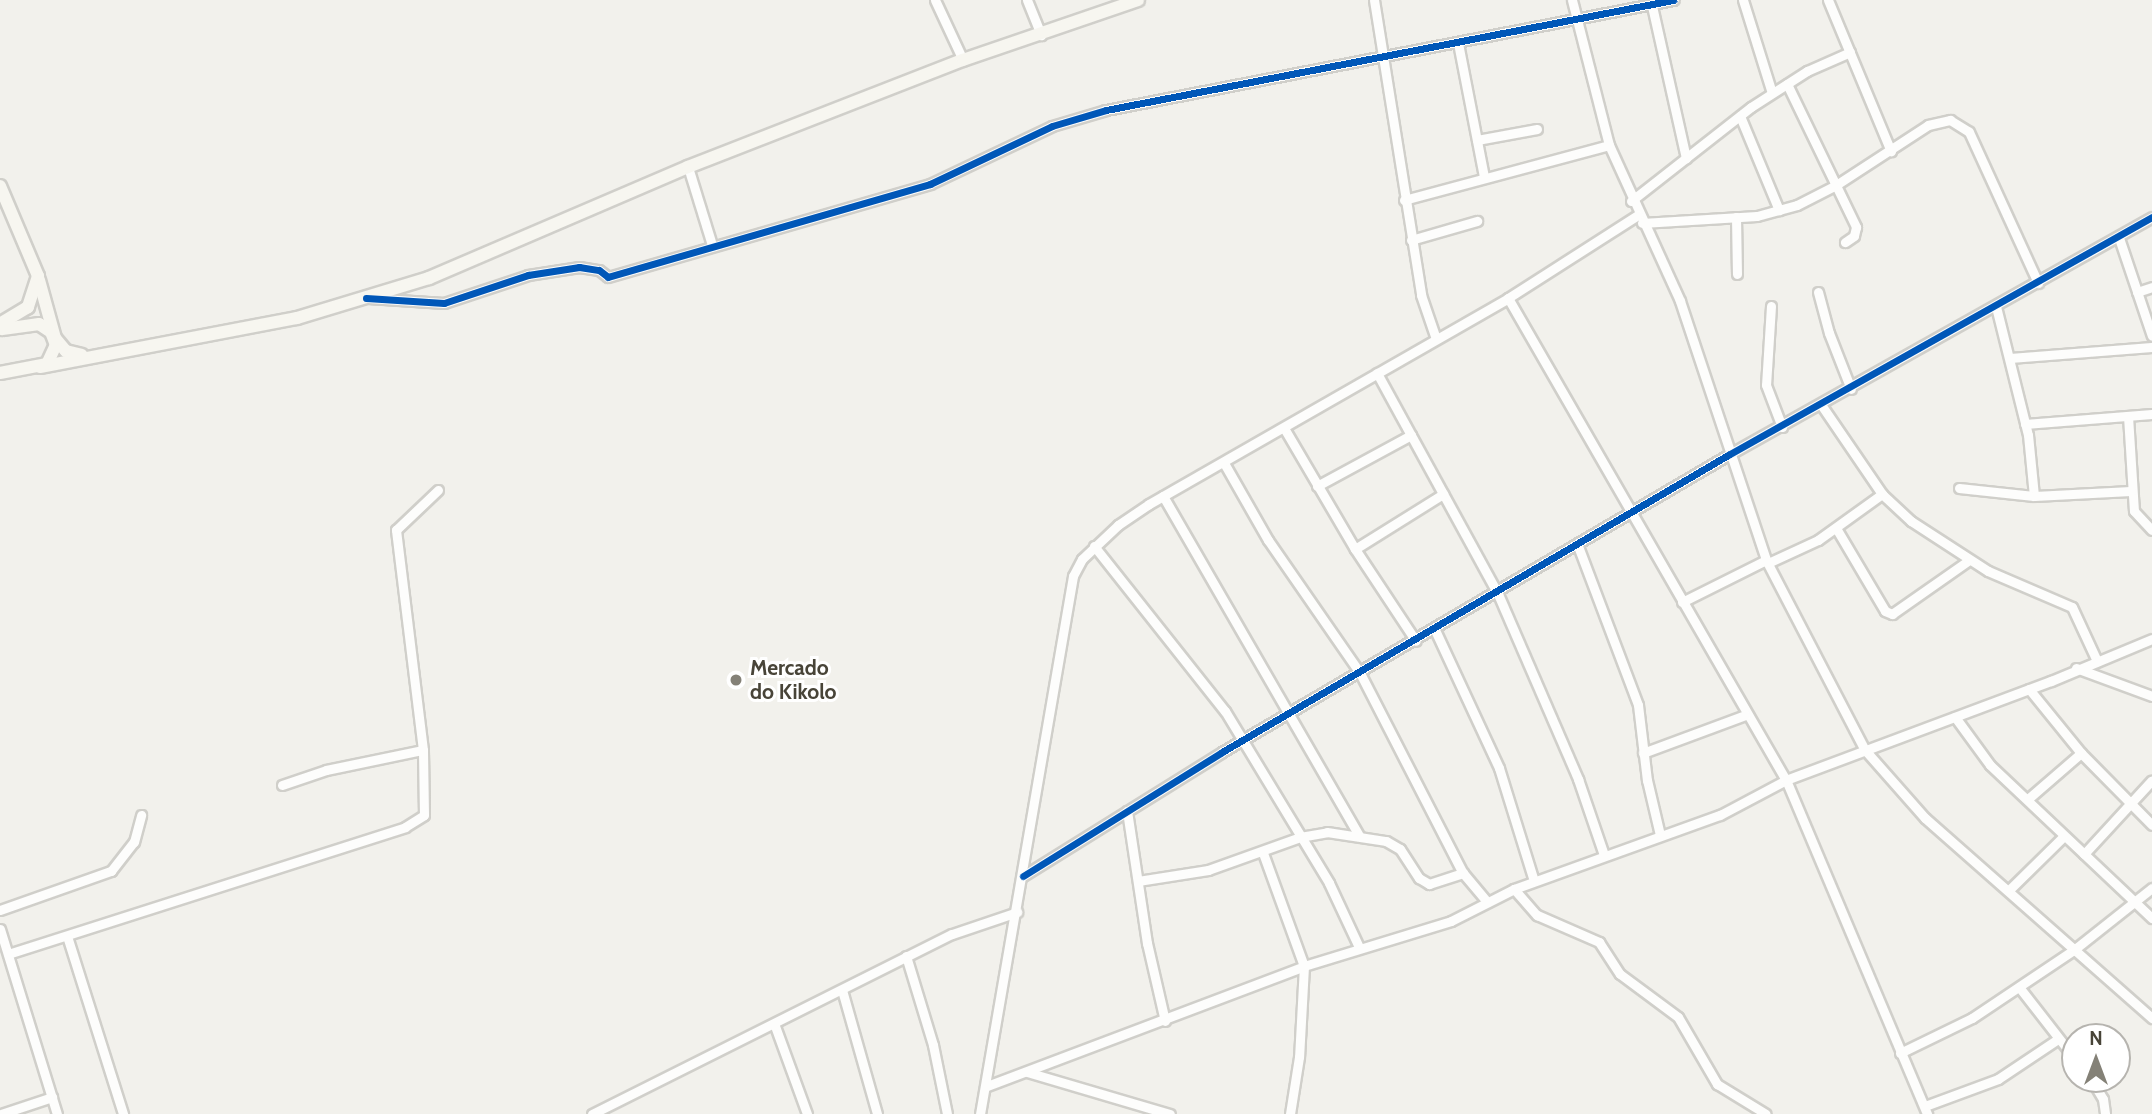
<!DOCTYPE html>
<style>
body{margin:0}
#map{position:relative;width:2152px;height:1114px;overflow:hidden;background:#f2f1ec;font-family:Cabin,sans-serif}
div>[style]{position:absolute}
.roads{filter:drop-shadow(2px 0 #d0cfca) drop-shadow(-2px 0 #d0cfca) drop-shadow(0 2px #d0cfca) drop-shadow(0 -2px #d0cfca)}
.street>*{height:9px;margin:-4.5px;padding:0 4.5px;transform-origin:4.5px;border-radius:4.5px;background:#fdfdfc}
.secondary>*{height:12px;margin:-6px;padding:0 6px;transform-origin:6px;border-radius:6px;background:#f7f6f0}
.cycleway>*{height:7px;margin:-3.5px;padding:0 3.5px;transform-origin:3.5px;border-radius:3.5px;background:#0057b8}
.dots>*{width:19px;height:19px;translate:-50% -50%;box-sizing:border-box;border:4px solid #fff;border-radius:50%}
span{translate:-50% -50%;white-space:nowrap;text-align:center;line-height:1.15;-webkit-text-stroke:6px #fff;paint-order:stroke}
.poi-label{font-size:21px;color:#484438;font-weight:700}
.left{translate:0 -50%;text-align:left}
.north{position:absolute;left:2061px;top:1023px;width:70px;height:70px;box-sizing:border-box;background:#fff;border:2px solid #b6b4af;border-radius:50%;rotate:0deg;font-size:19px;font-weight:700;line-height:28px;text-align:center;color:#484438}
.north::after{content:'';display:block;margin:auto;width:24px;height:32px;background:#848177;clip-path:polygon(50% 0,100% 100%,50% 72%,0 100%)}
</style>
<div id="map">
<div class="roads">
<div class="street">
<div style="left:935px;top:0;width:66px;rotate:65deg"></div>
<div style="left:1027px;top:0;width:38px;rotate:68deg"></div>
<div style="left:1374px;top:0;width:299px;rotate:80.9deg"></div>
<div style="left:1421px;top:295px;width:43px;rotate:71.1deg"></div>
<div style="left:1572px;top:0;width:150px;rotate:75.7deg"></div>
<div style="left:1609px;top:145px;width:171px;rotate:65.5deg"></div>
<div style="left:1680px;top:301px;width:273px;rotate:71.6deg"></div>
<div style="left:1766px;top:560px;width:214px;rotate:62.5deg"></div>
<div style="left:1865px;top:750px;width:91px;rotate:48.6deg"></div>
<div style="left:1925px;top:818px;width:303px;rotate:41.4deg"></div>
<div style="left:1743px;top:0;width:97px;rotate:72.7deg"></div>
<div style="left:1828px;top:0;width:164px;rotate:67.4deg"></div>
<div style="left:1652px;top:6px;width:156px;rotate:77.4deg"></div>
<div style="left:1458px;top:43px;width:136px;rotate:79deg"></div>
<div style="left:1787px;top:84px;width:159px;rotate:64.2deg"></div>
<div style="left:1856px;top:227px;width:9px;rotate:103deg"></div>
<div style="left:1854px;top:236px;width:11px;rotate:146deg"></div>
<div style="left:1740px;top:116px;width:102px;rotate:67.5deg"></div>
<div style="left:1477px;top:140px;width:61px;rotate:-10.4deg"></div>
<div style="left:688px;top:167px;width:82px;rotate:72.9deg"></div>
<div style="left:1404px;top:200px;width:212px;rotate:-15deg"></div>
<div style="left:1631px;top:201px;width:152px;rotate:-38.1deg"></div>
<div style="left:1751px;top:107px;width:67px;rotate:-32.7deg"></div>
<div style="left:1807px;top:71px;width:47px;rotate:-23.8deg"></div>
<div style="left:1736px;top:217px;width:57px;rotate:89deg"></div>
<div style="left:1642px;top:223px;width:115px;rotate:-3.5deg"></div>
<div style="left:1757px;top:216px;width:41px;rotate:-15.4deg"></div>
<div style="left:1797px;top:205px;width:44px;rotate:-27.1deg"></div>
<div style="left:1836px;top:185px;width:110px;rotate:-33.1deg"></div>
<div style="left:1928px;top:125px;width:23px;rotate:-13deg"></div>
<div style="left:1950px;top:120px;width:22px;rotate:32deg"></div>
<div style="left:1969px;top:132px;width:166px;rotate:65.4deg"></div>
<div style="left:2119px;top:238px;width:103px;rotate:71.4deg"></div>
<div style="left:1411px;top:240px;width:69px;rotate:-16.1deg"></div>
<div style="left:1818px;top:292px;width:42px;rotate:75deg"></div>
<div style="left:1829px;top:333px;width:60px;rotate:68.6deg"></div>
<div style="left:2137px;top:292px;width:16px;rotate:-18deg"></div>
<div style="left:368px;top:298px;width:76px;rotate:3.8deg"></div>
<div style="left:444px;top:303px;width:89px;rotate:-18.4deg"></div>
<div style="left:528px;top:275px;width:52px;rotate:-8.9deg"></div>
<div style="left:579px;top:267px;width:20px;rotate:9deg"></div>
<div style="left:599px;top:270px;width:11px;rotate:38deg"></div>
<div style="left:608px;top:277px;width:335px;rotate:-16.1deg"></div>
<div style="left:930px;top:184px;width:135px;rotate:-25.4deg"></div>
<div style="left:1052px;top:126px;width:56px;rotate:-16.5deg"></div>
<div style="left:1106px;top:110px;width:578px;rotate:-10.98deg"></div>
<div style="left:1508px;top:298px;width:556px;rotate:60.03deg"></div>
<div style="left:1786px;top:780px;width:363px;rotate:67.1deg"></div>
<div style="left:1771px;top:306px;width:79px;rotate:93.6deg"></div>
<div style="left:1766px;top:385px;width:45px;rotate:69.1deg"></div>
<div style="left:2010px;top:358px;width:142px;rotate:-4.4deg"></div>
<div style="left:1377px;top:373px;width:252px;rotate:61.3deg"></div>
<div style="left:1498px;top:594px;width:202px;rotate:66.6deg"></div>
<div style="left:1578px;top:779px;width:80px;rotate:71.1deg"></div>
<div style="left:1822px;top:406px;width:107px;rotate:55.7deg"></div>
<div style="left:1882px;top:494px;width:40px;rotate:43deg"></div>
<div style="left:1911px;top:521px;width:92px;rotate:33deg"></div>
<div style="left:1988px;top:571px;width:91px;rotate:23.2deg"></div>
<div style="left:2072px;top:607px;width:60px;rotate:65.2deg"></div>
<div style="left:2128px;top:416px;width:95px;rotate:86.4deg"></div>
<div style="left:2134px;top:511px;width:26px;rotate:47deg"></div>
<div style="left:2025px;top:424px;width:127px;rotate:-4.5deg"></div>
<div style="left:1284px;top:428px;width:140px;rotate:59.6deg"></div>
<div style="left:1355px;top:549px;width:110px;rotate:56.5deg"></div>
<div style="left:1224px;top:463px;width:89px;rotate:60.3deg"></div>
<div style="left:1268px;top:540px;width:162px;rotate:55.3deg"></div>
<div style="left:1360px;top:673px;width:225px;rotate:62.8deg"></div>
<div style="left:1463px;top:873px;width:38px;rotate:50deg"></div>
<div style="left:1317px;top:486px;width:107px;rotate:-28.5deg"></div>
<div style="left:1959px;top:488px;width:75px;rotate:6.1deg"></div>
<div style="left:2034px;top:496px;width:61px;rotate:-95.6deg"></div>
<div style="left:2028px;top:435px;width:132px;rotate:-104deg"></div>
<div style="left:1163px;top:496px;width:392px;rotate:60deg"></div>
<div style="left:2034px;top:496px;width:97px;rotate:-3deg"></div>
<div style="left:1836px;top:528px;width:96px;rotate:59.4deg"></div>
<div style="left:1885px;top:611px;width:8px;rotate:23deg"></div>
<div style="left:1892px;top:614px;width:94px;rotate:-35deg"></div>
<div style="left:1094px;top:546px;width:211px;rotate:51.6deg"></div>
<div style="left:1225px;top:711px;width:201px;rotate:58.8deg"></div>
<div style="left:1329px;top:883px;width:71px;rotate:64.9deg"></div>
<div style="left:1578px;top:546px;width:170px;rotate:69.3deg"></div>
<div style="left:1638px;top:705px;width:76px;rotate:83.2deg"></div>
<div style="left:1647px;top:780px;width:57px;rotate:76.7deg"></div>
<div style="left:1355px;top:549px;width:104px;rotate:-32deg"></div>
<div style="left:1768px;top:563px;width:55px;rotate:-24.7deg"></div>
<div style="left:1818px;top:540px;width:79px;rotate:-35.7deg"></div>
<div style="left:1682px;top:602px;width:94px;rotate:-26.6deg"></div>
<div style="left:1435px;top:630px;width:152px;rotate:65.1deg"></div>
<div style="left:1499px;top:768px;width:118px;rotate:72.8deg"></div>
<div style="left:2076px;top:668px;width:81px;rotate:20.2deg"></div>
<div style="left:2029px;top:689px;width:82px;rotate:50.9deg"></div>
<div style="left:2081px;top:753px;width:101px;rotate:45.4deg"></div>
<div style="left:1955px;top:717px;width:59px;rotate:53.9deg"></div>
<div style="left:1990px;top:765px;width:223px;rotate:43.4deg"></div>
<div style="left:1643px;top:753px;width:109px;rotate:-20.4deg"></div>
<div style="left:282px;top:785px;width:46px;rotate:-18.8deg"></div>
<div style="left:326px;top:770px;width:99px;rotate:-11.7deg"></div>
<div style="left:2029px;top:798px;width:69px;rotate:-40.9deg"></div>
<div style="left:1127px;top:811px;width:134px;rotate:81.4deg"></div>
<div style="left:1147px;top:943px;width:80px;rotate:77deg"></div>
<div style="left:1263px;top:853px;width:120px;rotate:70.1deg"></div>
<div style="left:1304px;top:966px;width:91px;rotate:93.1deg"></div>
<div style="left:1299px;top:1057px;width:58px;rotate:99deg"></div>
<div style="left:2084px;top:854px;width:100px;rotate:-47.4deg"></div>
<div style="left:1023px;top:876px;width:234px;rotate:-31.9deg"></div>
<div style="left:1222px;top:752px;width:587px;rotate:-30.41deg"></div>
<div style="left:1728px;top:455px;width:486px;rotate:-29.3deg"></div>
<div style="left:1138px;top:881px;width:71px;rotate:-8.9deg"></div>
<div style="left:1208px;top:870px;width:98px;rotate:-19.7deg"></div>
<div style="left:1300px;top:837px;width:27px;rotate:-10deg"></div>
<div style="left:1327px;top:832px;width:60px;rotate:8.7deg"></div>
<div style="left:1386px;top:841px;width:16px;rotate:30deg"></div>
<div style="left:1400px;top:849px;width:35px;rotate:57deg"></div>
<div style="left:1419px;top:878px;width:12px;rotate:31deg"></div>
<div style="left:1429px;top:884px;width:36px;rotate:-18deg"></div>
<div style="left:1514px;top:889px;width:35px;rotate:49deg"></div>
<div style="left:1537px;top:915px;width:68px;rotate:23.5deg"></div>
<div style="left:1599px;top:942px;width:38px;rotate:57deg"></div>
<div style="left:1620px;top:974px;width:72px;rotate:36.6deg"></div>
<div style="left:1678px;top:1017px;width:78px;rotate:59.8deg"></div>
<div style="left:1717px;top:1084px;width:57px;rotate:31.5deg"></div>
<div style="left:2009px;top:890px;width:77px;rotate:-44.5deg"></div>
<div style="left:0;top:910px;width:118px;rotate:-19.4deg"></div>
<div style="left:111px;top:871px;width:37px;rotate:-52deg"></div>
<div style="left:134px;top:842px;width:28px;rotate:-75deg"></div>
<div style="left:0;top:929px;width:194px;rotate:72.9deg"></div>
<div style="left:67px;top:936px;width:187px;rotate:72.5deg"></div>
<div style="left:8px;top:954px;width:417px;rotate:-17.7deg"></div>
<div style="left:405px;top:827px;width:22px;rotate:-32deg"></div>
<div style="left:424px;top:815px;width:65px;rotate:-90.9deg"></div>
<div style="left:423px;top:750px;width:222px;rotate:-97deg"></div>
<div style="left:396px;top:530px;width:58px;rotate:-43.6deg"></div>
<div style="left:906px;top:956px;width:93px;rotate:73.1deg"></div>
<div style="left:933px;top:1045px;width:70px;rotate:78.5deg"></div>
<div style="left:2019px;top:987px;width:91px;rotate:52.1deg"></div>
<div style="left:842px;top:990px;width:129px;rotate:74.2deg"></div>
<div style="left:775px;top:1026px;width:94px;rotate:70deg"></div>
<div style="left:1900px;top:1053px;width:80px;rotate:-25.9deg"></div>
<div style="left:1972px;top:1018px;width:124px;rotate:-33.8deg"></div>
<div style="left:2075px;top:949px;width:98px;rotate:-38.4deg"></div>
<div style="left:1027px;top:1072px;width:149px;rotate:16.4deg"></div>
<div style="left:2091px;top:1079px;width:23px;rotate:59deg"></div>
<div style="left:2103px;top:1099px;width:15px;rotate:82deg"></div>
<div style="left:987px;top:1086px;width:339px;rotate:-20.7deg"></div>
<div style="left:1304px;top:966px;width:154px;rotate:-17deg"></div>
<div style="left:1451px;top:921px;width:71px;rotate:-26.9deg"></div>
<div style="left:1514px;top:889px;width:219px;rotate:-19.8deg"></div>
<div style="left:1720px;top:815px;width:75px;rotate:-27.9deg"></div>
<div style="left:1786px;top:780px;width:283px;rotate:-20.5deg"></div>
<div style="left:2051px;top:681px;width:109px;rotate:-22.6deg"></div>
<div style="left:1925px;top:1106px;width:78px;rotate:-20.3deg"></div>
<div style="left:1998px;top:1079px;width:72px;rotate:-33.7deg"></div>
<div style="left:1px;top:1114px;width:54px;rotate:-18.4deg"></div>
<div style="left:592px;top:1114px;width:402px;rotate:-26.6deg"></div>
<div style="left:952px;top:934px;width:69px;rotate:-18.7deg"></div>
<div style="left:980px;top:1114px;width:546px;rotate:-80.19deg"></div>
<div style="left:1073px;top:576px;width:19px;rotate:-62deg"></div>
<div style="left:1082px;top:559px;width:50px;rotate:-43.4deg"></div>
<div style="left:1118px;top:525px;width:37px;rotate:-34deg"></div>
<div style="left:1149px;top:504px;width:414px;rotate:-29.8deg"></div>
<div style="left:1508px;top:298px;width:154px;rotate:-32.6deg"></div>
</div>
<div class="secondary">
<div style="left:0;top:186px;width:98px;rotate:67.1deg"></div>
<div style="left:38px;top:276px;width:33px;rotate:108deg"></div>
<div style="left:28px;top:307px;width:33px;rotate:149deg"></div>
<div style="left:39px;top:280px;width:60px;rotate:74.6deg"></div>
<div style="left:55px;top:338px;width:17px;rotate:50deg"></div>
<div style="left:66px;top:351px;width:16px;rotate:14deg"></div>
<div style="left:40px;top:367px;width:262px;rotate:-10.8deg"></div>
<div style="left:297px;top:318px;width:138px;rotate:-16.9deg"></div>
<div style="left:429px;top:278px;width:282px;rotate:-23.2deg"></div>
<div style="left:688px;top:167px;width:295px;rotate:-21.3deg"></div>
<div style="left:963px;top:60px;width:185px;rotate:-18.9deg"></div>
<div style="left:0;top:373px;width:48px;rotate:-10.8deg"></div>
<div style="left:47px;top:364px;width:21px;rotate:-65deg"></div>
<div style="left:56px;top:345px;width:14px;rotate:-111deg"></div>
<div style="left:51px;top:332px;width:14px;rotate:-146deg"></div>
<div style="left:39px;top:324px;width:37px;rotate:172deg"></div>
</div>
</div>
<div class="cycleway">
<div style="left:366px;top:298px;width:78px;rotate:3.7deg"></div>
<div style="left:444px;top:303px;width:89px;rotate:-18.4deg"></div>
<div style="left:528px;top:275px;width:52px;rotate:-8.9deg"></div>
<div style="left:579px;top:267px;width:20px;rotate:9deg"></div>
<div style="left:599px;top:270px;width:11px;rotate:38deg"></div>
<div style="left:608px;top:277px;width:335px;rotate:-16.1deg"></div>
<div style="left:930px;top:184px;width:135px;rotate:-25.4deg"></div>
<div style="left:1052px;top:126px;width:56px;rotate:-16.5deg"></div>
<div style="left:1106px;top:110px;width:578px;rotate:-10.98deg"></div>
<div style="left:1023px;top:876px;width:234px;rotate:-31.9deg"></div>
<div style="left:1222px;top:752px;width:587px;rotate:-30.41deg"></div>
<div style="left:1728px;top:455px;width:486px;rotate:-29.3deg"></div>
</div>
<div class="dots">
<div style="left:736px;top:680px;background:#848177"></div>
</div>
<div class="poi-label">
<span class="left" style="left:750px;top:680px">Mercado<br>do Kikolo</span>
</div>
<div class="north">N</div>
</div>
